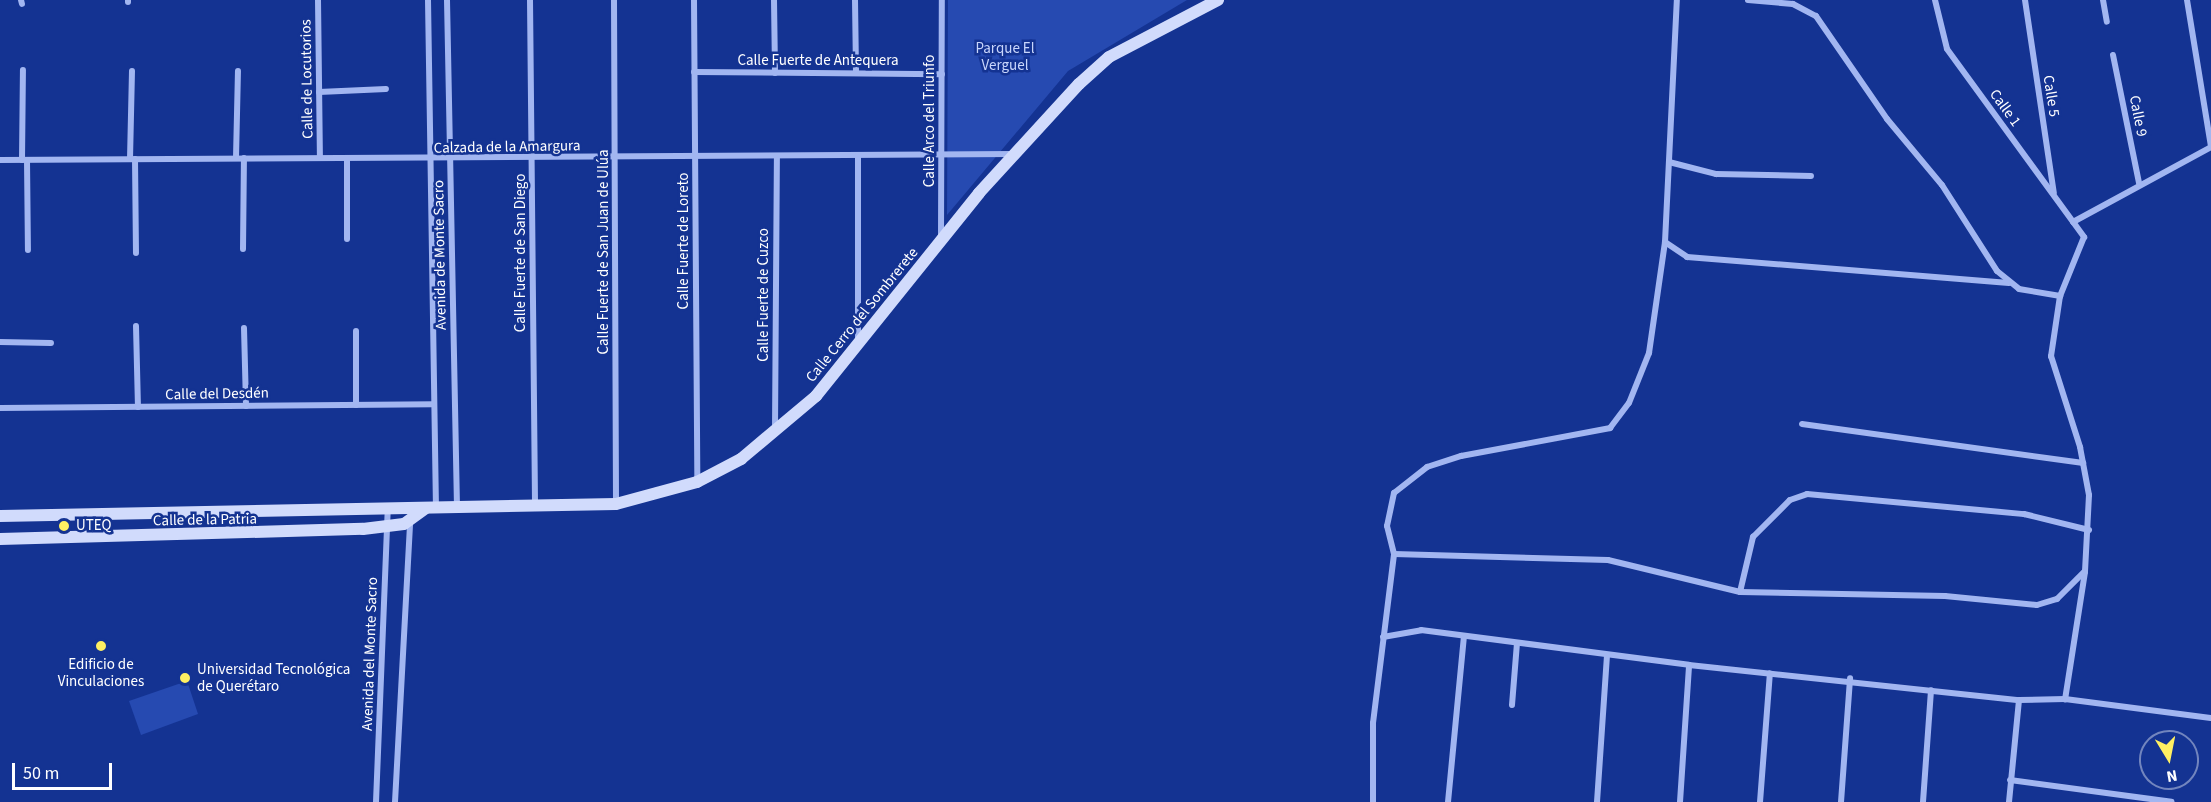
<!DOCTYPE html>
<meta charset="utf-8">
<style>
body{margin:0}
#map{position:relative;width:2211px;height:802px;overflow:hidden;background:#143392;font-family:"Source Sans 3",sans-serif}
div>[style]{position:absolute}
.green>*{inset:0;background:#264ab1}
.street>*{height:6px;margin:-3px;padding:0 3px;transform-origin:3px;border-radius:3px;background:#a2b6f1}
.secondary>*{height:12px;margin:-6px;padding:0 6px;transform-origin:6px;border-radius:6px;background:#d1dbfc}
.dots>*{width:16px;height:16px;translate:-50% -50%;box-sizing:border-box;border:3px solid #143392;border-radius:50%}
span{translate:-50% -50%;white-space:nowrap;text-align:center;line-height:1.15;-webkit-text-stroke:5px #143392;paint-order:stroke}
.park-label{font-size:15px;color:#c9d6fc}
.street-label{font-size:15px;color:#fff}
.poi-label{font-size:15px;color:#fff}
.left{translate:0 -50%;text-align:left}
.north{position:absolute;left:2139px;top:730px;width:60px;height:60px;box-sizing:border-box;background:#143392;border:2px solid #7285be;border-radius:50%;rotate:170deg;font-size:16px;font-weight:700;line-height:24px;text-align:center;color:#fff}
.north::after{content:'';display:block;margin:auto;width:21px;height:27px;background:#fff062;clip-path:polygon(50% 0,100% 100%,50% 72%,0 100%)}
.scale{position:absolute;left:12px;top:763px;width:100px;height:27px;box-sizing:border-box;border:3px solid #fff;border-top:0;padding-left:8px;font-size:18px;line-height:21px;white-space:nowrap;color:#fff;-webkit-text-stroke:4px #143392;paint-order:stroke}
</style>
<div id="map">
<div class="green">
<div style="clip-path:polygon(948px 0,1187px 0,1068px 71px,947px 215px)"></div>
<div style="clip-path:polygon(187px 681px,198px 714px,141px 735px,129px 701px)"></div>
</div>
<div class="street">
<div style="left:21px;top:0;width:4px;rotate:76deg"></div>
<div style="left:128px;top:0;width:2px;rotate:90deg"></div>
<div style="left:318px;top:0;width:158px;rotate:89.3deg"></div>
<div style="left:428px;top:0;width:509px;rotate:89.1deg"></div>
<div style="left:447px;top:0;width:508px;rotate:88.87deg"></div>
<div style="left:530px;top:0;width:505px;rotate:89.43deg"></div>
<div style="left:614px;top:0;width:503px;rotate:89.77deg"></div>
<div style="left:694px;top:0;width:482px;rotate:89.6deg"></div>
<div style="left:774px;top:0;width:73px;rotate:89.2deg"></div>
<div style="left:855px;top:0;width:73px;rotate:89.2deg"></div>
<div style="left:1748px;top:0;width:45px;rotate:5.1deg"></div>
<div style="left:1793px;top:4px;width:26px;rotate:28deg"></div>
<div style="left:1816px;top:16px;width:125px;rotate:55.4deg"></div>
<div style="left:1887px;top:119px;width:86px;rotate:50.2deg"></div>
<div style="left:1942px;top:185px;width:102px;rotate:57.4deg"></div>
<div style="left:1997px;top:271px;width:28px;rotate:39deg"></div>
<div style="left:2019px;top:289px;width:42px;rotate:9.7deg"></div>
<div style="left:1935px;top:0;width:50px;rotate:76.2deg"></div>
<div style="left:1947px;top:49px;width:233px;rotate:53.9deg"></div>
<div style="left:2084px;top:237px;width:64px;rotate:112.1deg"></div>
<div style="left:2060px;top:296px;width:61px;rotate:98.5deg"></div>
<div style="left:2051px;top:356px;width:96px;rotate:72.3deg"></div>
<div style="left:2080px;top:447px;width:49px;rotate:79.4deg"></div>
<div style="left:2089px;top:495px;width:77px;rotate:93deg"></div>
<div style="left:2085px;top:572px;width:129px;rotate:98.9deg"></div>
<div style="left:2025px;top:0;width:195px;rotate:81.5deg"></div>
<div style="left:2103px;top:0;width:22px;rotate:80deg"></div>
<div style="left:2187px;top:0;width:149px;rotate:80.7deg"></div>
<div style="left:2113px;top:55px;width:131px;rotate:78.5deg"></div>
<div style="left:694px;top:72px;width:248px;rotate:0.5deg"></div>
<div style="left:319px;top:92px;width:67px;rotate:-2.6deg"></div>
<div style="left:236px;top:158px;width:87px;rotate:-88.7deg"></div>
<div style="left:130px;top:159px;width:88px;rotate:-88.7deg"></div>
<div style="left:135px;top:159px;width:94px;rotate:89.4deg"></div>
<div style="left:0;top:160px;width:1014px;rotate:-0.34deg"></div>
<div style="left:22px;top:160px;width:90px;rotate:-89.4deg"></div>
<div style="left:27px;top:160px;width:90px;rotate:89.4deg"></div>
<div style="left:1669px;top:162px;width:49px;rotate:14.3deg"></div>
<div style="left:1716px;top:174px;width:95px;rotate:1.2deg"></div>
<div style="left:2073px;top:222px;width:157px;rotate:-28.5deg"></div>
<div style="left:941px;top:236px;width:236px;rotate:-89.8deg"></div>
<div style="left:347px;top:239px;width:80px;rotate:-90deg"></div>
<div style="left:1665px;top:242px;width:27px;rotate:34deg"></div>
<div style="left:1687px;top:257px;width:323px;rotate:4.6deg"></div>
<div style="left:243px;top:249px;width:91px;rotate:-89.4deg"></div>
<div style="left:136px;top:326px;width:81px;rotate:88.6deg"></div>
<div style="left:244px;top:328px;width:78px;rotate:88.5deg"></div>
<div style="left:356px;top:331px;width:74px;rotate:90deg"></div>
<div style="left:858px;top:341px;width:185px;rotate:-90deg"></div>
<div style="left:0;top:342px;width:51px;rotate:1.1deg"></div>
<div style="left:0;top:408px;width:434px;rotate:-0.5deg"></div>
<div style="left:1802px;top:424px;width:284px;rotate:7.9deg"></div>
<div style="left:775px;top:429px;width:272px;rotate:-89.6deg"></div>
<div style="left:1394px;top:554px;width:214px;rotate:1.6deg"></div>
<div style="left:1608px;top:560px;width:136px;rotate:13.6deg"></div>
<div style="left:1740px;top:592px;width:205px;rotate:1.1deg"></div>
<div style="left:1945px;top:596px;width:92px;rotate:5.6deg"></div>
<div style="left:2037px;top:605px;width:21px;rotate:-17deg"></div>
<div style="left:2057px;top:599px;width:38px;rotate:-45deg"></div>
<div style="left:1740px;top:592px;width:57px;rotate:-76.7deg"></div>
<div style="left:1753px;top:537px;width:52px;rotate:-45deg"></div>
<div style="left:1790px;top:500px;width:18px;rotate:-19deg"></div>
<div style="left:1807px;top:494px;width:218px;rotate:5.3deg"></div>
<div style="left:2024px;top:514px;width:67px;rotate:13.8deg"></div>
<div style="left:1383px;top:637px;width:39px;rotate:-10deg"></div>
<div style="left:1421px;top:630px;width:270px;rotate:7.4deg"></div>
<div style="left:1689px;top:665px;width:332px;rotate:6.1deg"></div>
<div style="left:2019px;top:700px;width:46px;rotate:-1.2deg"></div>
<div style="left:2065px;top:699px;width:147px;rotate:7.4deg"></div>
<div style="left:1512px;top:705px;width:62px;rotate:-85.4deg"></div>
<div style="left:2010px;top:780px;width:163px;rotate:7.7deg"></div>
<div style="left:376px;top:802px;width:294px;rotate:-87.7deg"></div>
<div style="left:395px;top:802px;width:281px;rotate:-86.9deg"></div>
<div style="left:1373px;top:802px;width:79px;rotate:-90deg"></div>
<div style="left:1373px;top:723px;width:170px;rotate:-82.9deg"></div>
<div style="left:1394px;top:554px;width:29px;rotate:-104deg"></div>
<div style="left:1387px;top:526px;width:34px;rotate:-78deg"></div>
<div style="left:1394px;top:493px;width:42px;rotate:-38.2deg"></div>
<div style="left:1427px;top:467px;width:36px;rotate:-18deg"></div>
<div style="left:1461px;top:456px;width:152px;rotate:-10.6deg"></div>
<div style="left:1610px;top:428px;width:31px;rotate:-53deg"></div>
<div style="left:1629px;top:403px;width:54px;rotate:-68.2deg"></div>
<div style="left:1649px;top:353px;width:112px;rotate:-81.8deg"></div>
<div style="left:1665px;top:242px;width:242px;rotate:-87.2deg"></div>
<div style="left:1448px;top:802px;width:166px;rotate:-84.5deg"></div>
<div style="left:1597px;top:802px;width:147px;rotate:-86.1deg"></div>
<div style="left:1680px;top:802px;width:137px;rotate:-86.2deg"></div>
<div style="left:1760px;top:802px;width:129px;rotate:-85.6deg"></div>
<div style="left:1841px;top:802px;width:124px;rotate:-85.8deg"></div>
<div style="left:1923px;top:802px;width:112px;rotate:-85.9deg"></div>
<div style="left:2009px;top:802px;width:102px;rotate:-84.4deg"></div>
</div>
<div class="secondary">
<div style="left:0;top:516px;width:616px;rotate:-1.12deg"></div>
<div style="left:616px;top:504px;width:84px;rotate:-15.2deg"></div>
<div style="left:697px;top:482px;width:50px;rotate:-27.6deg"></div>
<div style="left:741px;top:459px;width:98px;rotate:-40deg"></div>
<div style="left:816px;top:396px;width:260px;rotate:-51.2deg"></div>
<div style="left:979px;top:193px;width:148px;rotate:-47.5deg"></div>
<div style="left:1079px;top:84px;width:40px;rotate:-42deg"></div>
<div style="left:1109px;top:57px;width:123px;rotate:-27.6deg"></div>
<div style="left:0;top:539px;width:363px;rotate:-1.6deg"></div>
<div style="left:363px;top:529px;width:41px;rotate:-7deg"></div>
<div style="left:404px;top:524px;width:26px;rotate:-36deg"></div>
</div>
<div class="dots">
<div style="left:64px;top:526px;background:#fff062"></div>
<div style="left:101px;top:646px;background:#fff062"></div>
<div style="left:185px;top:678px;background:#fff062"></div>
</div>
<div class="park-label">
<span style="left:1005px;top:57px">Parque El<br>Verguel</span>
</div>
<div class="street-label">
<span style="left:818px;top:61px">Calle Fuerte de Antequera</span>
<span style="left:307px;top:79px;rotate:-91deg">Calle de Locutorios</span>
<span style="left:2051px;top:96px;rotate:81deg">Calle 5</span>
<span style="left:2005px;top:108px;rotate:54deg">Calle 1</span>
<span style="left:2138px;top:116px;rotate:79deg">Calle 9</span>
<span style="left:930px;top:121px;rotate:-90deg">Calle Arco del Triunfo</span>
<span style="left:507px;top:147px;rotate:-1deg">Calzada de la Amargura</span>
<span style="left:684px;top:241px;rotate:-90deg">Calle Fuerte de Loreto</span>
<span style="left:604px;top:252px;rotate:-90deg">Calle Fuerte de San Juan de Ulúa</span>
<span style="left:521px;top:253px;rotate:-90deg">Calle Fuerte de San Diego</span>
<span style="left:440px;top:255px;rotate:-91deg">Avenida de Monte Sacro</span>
<span style="left:764px;top:295px;rotate:-90deg">Calle Fuerte de Cuzco</span>
<span style="left:862px;top:315px;rotate:-51deg">Calle Cerro del Sombrerete</span>
<span style="left:217px;top:394px;rotate:-1deg">Calle del Desdén</span>
<span style="left:205px;top:520px;rotate:-1deg">Calle de la Patria</span>
<span style="left:370px;top:654px;rotate:-88deg">Avenida del Monte Sacro</span>
</div>
<div class="poi-label">
<span class="left" style="left:76px;top:526px">UTEQ</span>
<span style="left:101px;top:673px">Edificio de<br>Vinculaciones</span>
<span class="left" style="left:197px;top:678px">Universidad Tecnológica<br>de Querétaro</span>
</div>
<div class="north">N</div>
<div class="scale">50 m</div>
</div>
